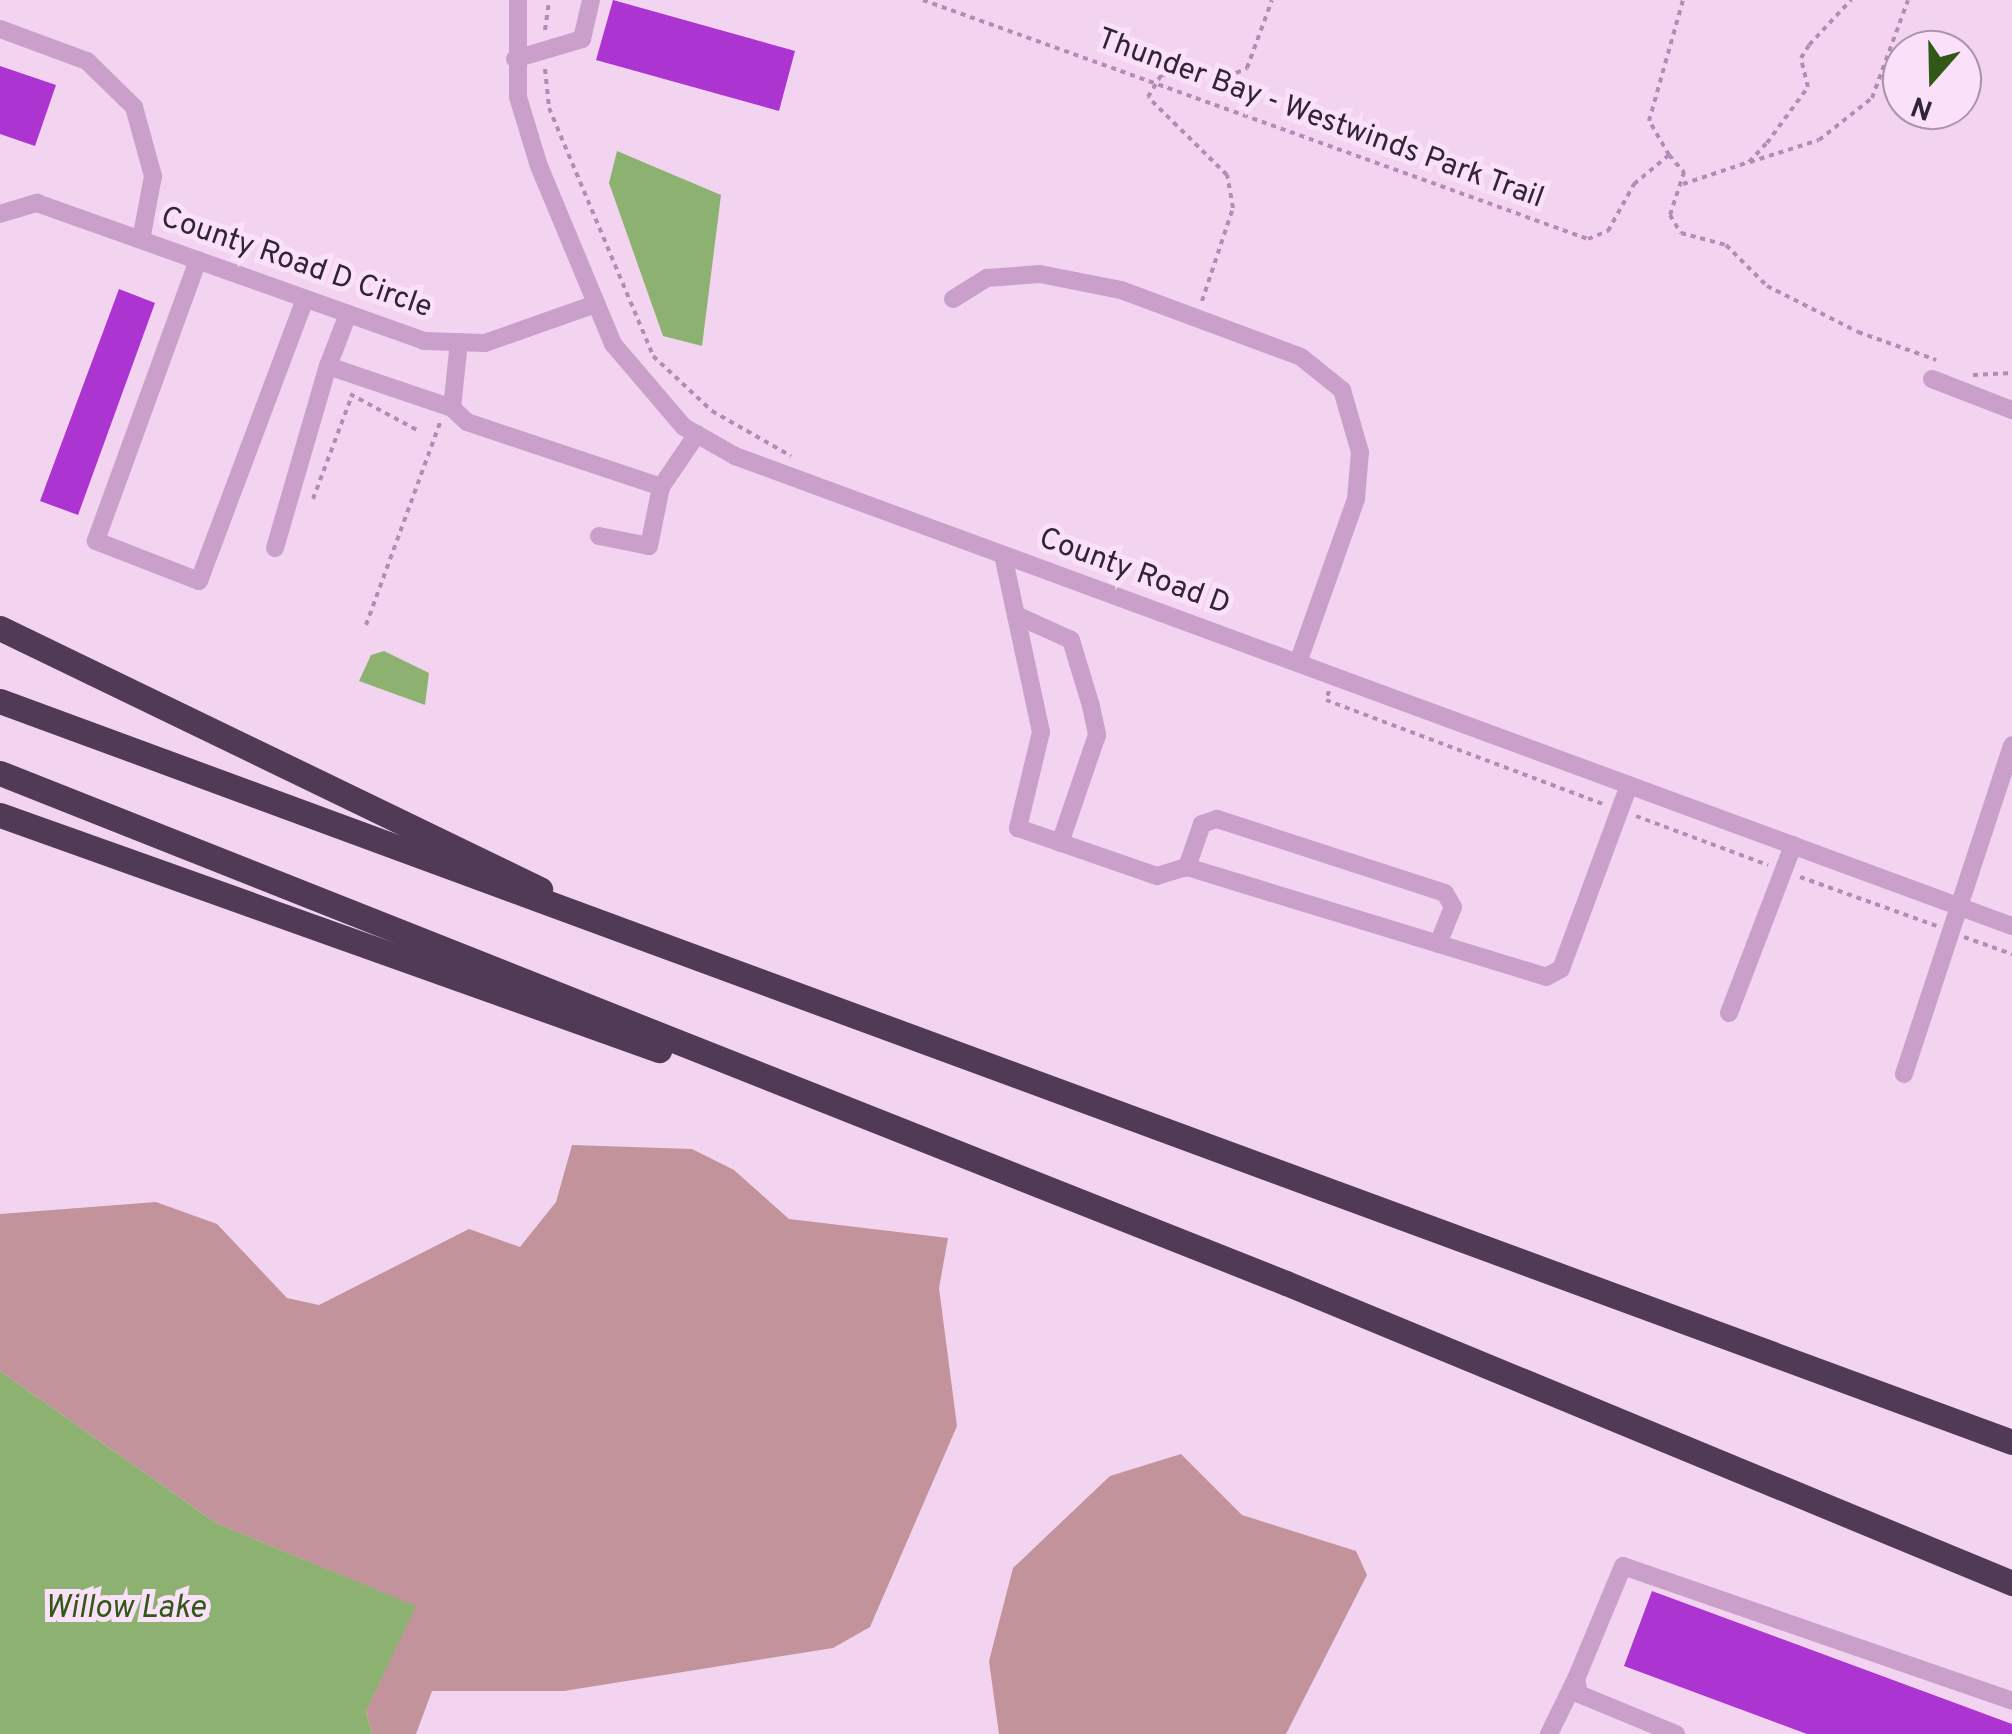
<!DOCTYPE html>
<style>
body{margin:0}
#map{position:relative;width:2012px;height:1734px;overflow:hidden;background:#f2d4f1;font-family:Overpass,sans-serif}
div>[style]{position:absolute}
.green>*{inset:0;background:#c2939a}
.water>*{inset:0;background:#8db171}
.building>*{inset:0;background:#ac34d0}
.path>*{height:4px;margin-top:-2px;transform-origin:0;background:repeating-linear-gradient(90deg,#b58ab6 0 5px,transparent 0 10px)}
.minor>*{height:18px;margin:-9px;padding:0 9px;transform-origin:9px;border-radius:9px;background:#caa0cb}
.highway>*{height:25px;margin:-12.5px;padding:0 12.5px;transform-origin:12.5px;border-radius:12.5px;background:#513a55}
span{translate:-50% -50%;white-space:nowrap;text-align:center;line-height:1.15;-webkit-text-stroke:10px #fae0f8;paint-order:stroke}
.street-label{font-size:30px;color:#312434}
.water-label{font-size:32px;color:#315816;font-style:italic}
.north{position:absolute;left:1882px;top:30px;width:100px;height:100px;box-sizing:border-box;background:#fae0f8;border:2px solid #aa95aa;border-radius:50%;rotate:200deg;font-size:28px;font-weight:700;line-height:40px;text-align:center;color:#312434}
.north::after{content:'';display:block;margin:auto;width:35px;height:45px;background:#315816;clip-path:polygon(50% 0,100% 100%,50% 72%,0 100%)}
</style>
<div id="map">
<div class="green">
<div style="clip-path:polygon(572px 1145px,692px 1149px,734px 1170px,789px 1219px,948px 1238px,939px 1288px,957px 1426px,870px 1627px,833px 1648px,564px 1691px,432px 1691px,416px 1734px,372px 1734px,366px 1711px,415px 1606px,216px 1523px,0 1371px,0 1214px,156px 1202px,217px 1224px,287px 1298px,319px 1305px,469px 1229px,520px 1247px,556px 1202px)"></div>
<div style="clip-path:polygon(1181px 1454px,1242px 1515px,1356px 1551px,1367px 1575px,1286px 1734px,999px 1734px,989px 1661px,1013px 1568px,1110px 1476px)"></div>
</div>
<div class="water">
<div style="clip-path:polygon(617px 151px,721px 195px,702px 346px,663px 336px,609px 183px)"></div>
<div style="clip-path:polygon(384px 651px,429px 673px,425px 705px,359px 681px,371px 655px)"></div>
<div style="clip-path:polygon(0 1371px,216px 1523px,416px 1606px,366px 1711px,372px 1734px,0 1734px)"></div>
</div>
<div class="building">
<div style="clip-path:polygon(613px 0,795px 51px,779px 111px,596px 60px)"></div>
<div style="clip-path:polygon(0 66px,56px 85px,35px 146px,0 134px)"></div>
<div style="clip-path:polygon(119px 289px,155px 303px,78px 515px,40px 501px)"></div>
<div style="clip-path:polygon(1652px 1591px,2012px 1724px,2012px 1734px,1807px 1734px,1624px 1666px)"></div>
</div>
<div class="path">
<div style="left:923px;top:0;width:707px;rotate:19.77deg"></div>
<div style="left:1588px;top:239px;width:22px;rotate:-22deg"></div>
<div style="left:1608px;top:231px;width:54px;rotate:-61deg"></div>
<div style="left:1634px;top:184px;width:45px;rotate:-39.6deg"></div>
<div style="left:1669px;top:155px;width:23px;rotate:49deg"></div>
<div style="left:1684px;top:172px;width:45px;rotate:108deg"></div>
<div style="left:1670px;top:215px;width:21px;rotate:59deg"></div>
<div style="left:1681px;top:233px;width:47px;rotate:14.9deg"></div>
<div style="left:1726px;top:245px;width:58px;rotate:45deg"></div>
<div style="left:1767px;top:286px;width:102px;rotate:26.8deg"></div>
<div style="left:1858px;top:332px;width:83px;rotate:19.7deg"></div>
<div style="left:545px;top:30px;width:30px;rotate:-82deg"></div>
<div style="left:545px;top:69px;width:39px;rotate:84deg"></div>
<div style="left:549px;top:108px;width:269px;rotate:67.2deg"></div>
<div style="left:653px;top:356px;width:81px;rotate:43deg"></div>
<div style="left:712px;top:411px;width:91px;rotate:29.7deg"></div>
<div style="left:1669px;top:155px;width:39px;rotate:-120deg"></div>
<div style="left:1649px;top:121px;width:126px;rotate:-74.3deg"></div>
<div style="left:1750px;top:162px;width:72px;rotate:-17.7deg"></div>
<div style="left:1819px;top:140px;width:68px;rotate:-38.4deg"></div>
<div style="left:1872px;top:98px;width:104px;rotate:-69.8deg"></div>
<div style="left:1683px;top:184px;width:70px;rotate:-18.4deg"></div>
<div style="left:1749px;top:162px;width:26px;rotate:-47deg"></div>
<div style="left:1767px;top:143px;width:69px;rotate:-53.8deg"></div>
<div style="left:1808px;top:87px;width:30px;rotate:-104deg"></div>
<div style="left:1801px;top:58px;width:15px;rotate:-58deg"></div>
<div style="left:1809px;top:45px;width:62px;rotate:-47deg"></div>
<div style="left:1202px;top:301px;width:98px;rotate:-71.6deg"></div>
<div style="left:1233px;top:208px;width:34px;rotate:-100deg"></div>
<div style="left:1227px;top:175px;width:111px;rotate:-135.4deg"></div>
<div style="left:1148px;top:97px;width:26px;rotate:-59deg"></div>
<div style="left:1161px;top:75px;width:66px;rotate:1.7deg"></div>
<div style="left:1227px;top:77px;width:22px;rotate:-24deg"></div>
<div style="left:1247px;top:68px;width:72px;rotate:-69.8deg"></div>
<div style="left:1973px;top:375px;width:39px;rotate:-3deg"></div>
<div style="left:350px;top:394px;width:76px;rotate:28.2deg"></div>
<div style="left:313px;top:499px;width:111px;rotate:-69.4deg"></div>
<div style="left:366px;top:625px;width:218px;rotate:-69.9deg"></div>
<div style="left:1329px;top:691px;width:9px;rotate:108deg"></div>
<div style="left:1326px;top:700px;width:296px;rotate:20.6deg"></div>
<div style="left:1636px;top:816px;width:141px;rotate:20.4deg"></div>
<div style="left:1800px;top:877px;width:145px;rotate:19.7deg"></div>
<div style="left:1964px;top:937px;width:51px;rotate:19.5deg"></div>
</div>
<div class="minor">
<div style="left:518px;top:0;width:97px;rotate:90deg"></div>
<div style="left:518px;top:97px;width:72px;rotate:73.1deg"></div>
<div style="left:539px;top:166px;width:193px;rotate:67.4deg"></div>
<div style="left:613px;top:344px;width:109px;rotate:49.5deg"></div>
<div style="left:684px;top:427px;width:59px;rotate:29.6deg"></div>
<div style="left:735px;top:456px;width:1361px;rotate:20.21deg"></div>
<div style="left:0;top:29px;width:93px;rotate:20.2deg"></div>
<div style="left:87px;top:61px;width:66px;rotate:44.4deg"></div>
<div style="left:134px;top:107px;width:72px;rotate:74.6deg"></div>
<div style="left:153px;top:176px;width:65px;rotate:100.6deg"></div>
<div style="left:515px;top:59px;width:70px;rotate:-16.6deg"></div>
<div style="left:582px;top:39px;width:40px;rotate:-77deg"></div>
<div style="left:0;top:214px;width:39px;rotate:-17deg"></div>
<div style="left:37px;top:203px;width:411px;rotate:19.6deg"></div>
<div style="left:424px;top:341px;width:61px;rotate:1.9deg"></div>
<div style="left:485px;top:343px;width:118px;rotate:-19.4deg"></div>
<div style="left:198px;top:260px;width:299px;rotate:110deg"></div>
<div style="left:96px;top:541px;width:110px;rotate:21.2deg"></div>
<div style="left:199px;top:581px;width:301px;rotate:-69.4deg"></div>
<div style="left:953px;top:299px;width:40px;rotate:-32deg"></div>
<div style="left:987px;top:278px;width:53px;rotate:-4.3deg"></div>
<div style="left:1040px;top:274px;width:83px;rotate:11.2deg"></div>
<div style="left:1121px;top:290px;width:192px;rotate:20.4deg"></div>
<div style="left:1301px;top:357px;width:53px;rotate:38.8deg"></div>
<div style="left:1342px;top:390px;width:65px;rotate:73.8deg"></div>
<div style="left:1360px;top:452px;width:47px;rotate:94.9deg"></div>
<div style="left:1356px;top:499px;width:174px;rotate:109.5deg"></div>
<div style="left:348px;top:314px;width:56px;rotate:111deg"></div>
<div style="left:328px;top:366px;width:131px;rotate:18.7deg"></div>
<div style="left:459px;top:342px;width:66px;rotate:96.1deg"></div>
<div style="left:452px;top:408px;width:21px;rotate:43deg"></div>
<div style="left:467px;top:422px;width:205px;rotate:18.5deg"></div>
<div style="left:1932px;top:379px;width:86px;rotate:21.2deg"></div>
<div style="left:599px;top:536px;width:51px;rotate:11.3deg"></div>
<div style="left:649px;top:546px;width:60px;rotate:-78.5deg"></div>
<div style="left:661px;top:487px;width:64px;rotate:-55.8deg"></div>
<div style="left:275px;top:548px;width:190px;rotate:-73.8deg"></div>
<div style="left:1003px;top:555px;width:181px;rotate:77.9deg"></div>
<div style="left:1041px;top:732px;width:99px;rotate:103.5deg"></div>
<div style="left:1018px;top:828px;width:147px;rotate:19.1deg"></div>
<div style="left:1157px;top:876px;width:31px;rotate:-17deg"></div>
<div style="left:1016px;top:615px;width:60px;rotate:24.4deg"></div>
<div style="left:1071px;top:640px;width:69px;rotate:73.1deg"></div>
<div style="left:1091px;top:706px;width:30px;rotate:78deg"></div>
<div style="left:1097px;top:735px;width:114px;rotate:108.9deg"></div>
<div style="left:1438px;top:944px;width:40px;rotate:-68deg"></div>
<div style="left:1453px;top:907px;width:16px;rotate:-120deg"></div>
<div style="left:1445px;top:893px;width:240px;rotate:-162deg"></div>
<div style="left:1217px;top:819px;width:16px;rotate:162deg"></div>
<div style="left:1202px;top:824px;width:46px;rotate:109.2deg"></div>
<div style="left:1187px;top:867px;width:375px;rotate:17deg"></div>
<div style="left:1546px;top:977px;width:17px;rotate:-28deg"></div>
<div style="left:1561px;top:969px;width:196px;rotate:-69.7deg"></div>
<div style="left:1729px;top:1013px;width:180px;rotate:-69.1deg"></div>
<div style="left:1904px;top:1074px;width:346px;rotate:-71.8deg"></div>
<div style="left:1549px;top:1734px;width:61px;rotate:-63.9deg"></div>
<div style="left:1676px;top:1734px;width:105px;rotate:-157.6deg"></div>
<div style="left:1579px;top:1694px;width:15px;rotate:-101deg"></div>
<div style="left:1576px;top:1679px;width:122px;rotate:-67.4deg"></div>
<div style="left:1623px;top:1566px;width:412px;rotate:19.1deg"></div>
</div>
<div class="highway">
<div style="left:0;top:628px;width:600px;rotate:25.8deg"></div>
<div style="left:0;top:701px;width:2144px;rotate:20.22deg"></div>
<div style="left:0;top:773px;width:1383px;rotate:21.63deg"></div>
<div style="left:1286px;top:1283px;width:786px;rotate:22.45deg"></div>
<div style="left:0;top:815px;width:700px;rotate:19.63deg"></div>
</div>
<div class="street-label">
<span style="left:1320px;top:120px;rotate:20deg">Thunder Bay - Westwinds Park Trail</span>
<span style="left:296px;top:264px;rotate:19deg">County Road D Circle</span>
<span style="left:1134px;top:573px;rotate:20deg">County Road D</span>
</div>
<div class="water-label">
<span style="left:125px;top:1609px">Willow Lake</span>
</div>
<div class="north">N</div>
</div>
